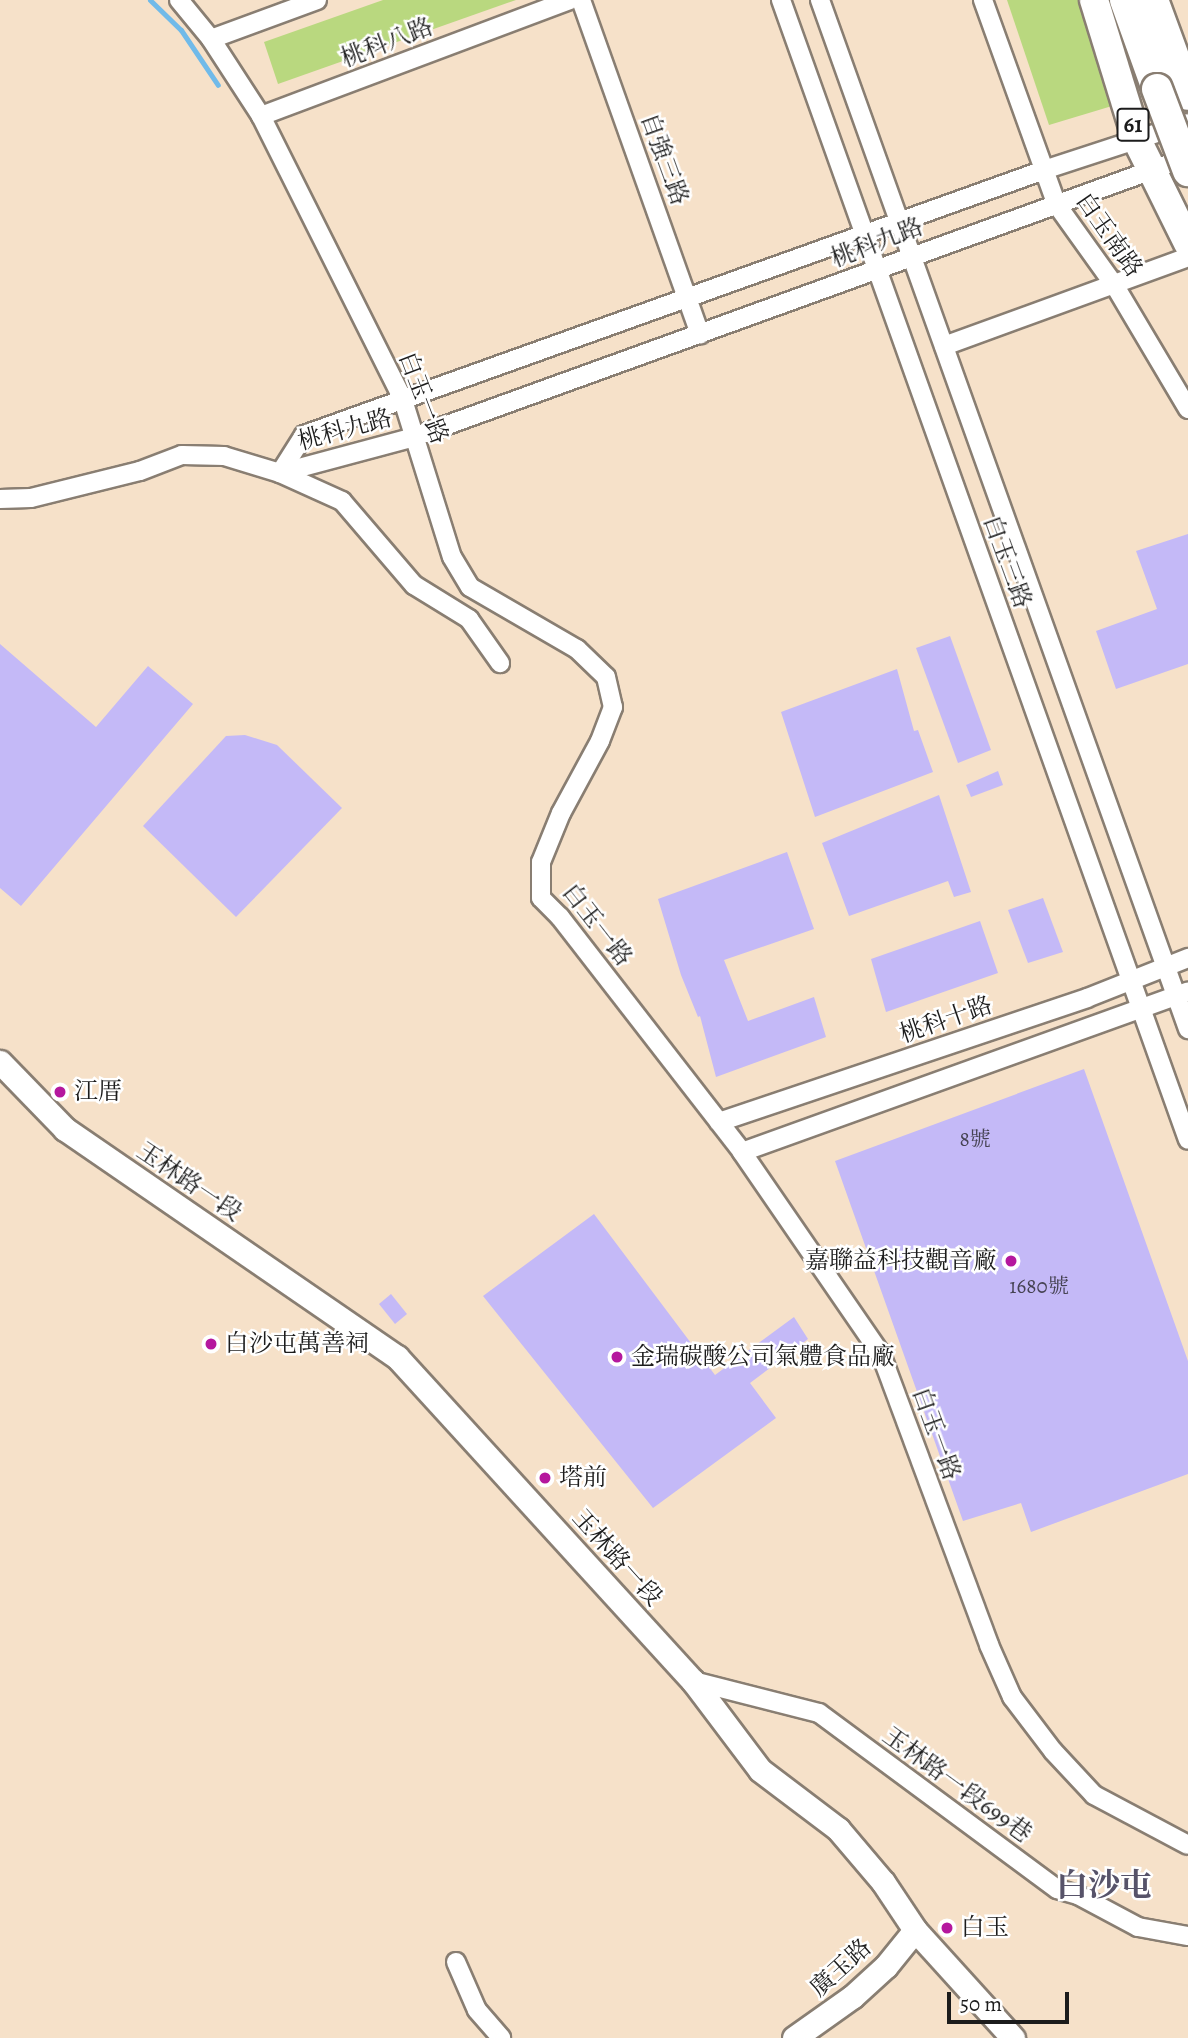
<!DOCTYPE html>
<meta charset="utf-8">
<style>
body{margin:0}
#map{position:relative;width:1188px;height:2038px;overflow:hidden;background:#f6e1c9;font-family:Alegreya,"Noto Serif TC",serif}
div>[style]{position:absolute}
.green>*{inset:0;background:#b9d87f}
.stream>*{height:5px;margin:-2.5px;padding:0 2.5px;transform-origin:2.5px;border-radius:2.5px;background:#70bae9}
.building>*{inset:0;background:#c4b9f7}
.roads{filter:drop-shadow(2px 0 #897e72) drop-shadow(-2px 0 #897e72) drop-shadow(0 2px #897e72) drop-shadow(0 -2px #897e72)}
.minor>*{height:18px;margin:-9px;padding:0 9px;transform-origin:9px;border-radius:9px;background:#fff}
.tertiary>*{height:23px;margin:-11.5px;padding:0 11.5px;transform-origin:11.5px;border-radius:11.5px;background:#fff}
.primary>*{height:28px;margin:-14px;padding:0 14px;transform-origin:14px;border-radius:14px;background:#fff}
.trunk>*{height:30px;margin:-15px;padding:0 15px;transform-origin:15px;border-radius:15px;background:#fff}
.bridges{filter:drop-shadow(2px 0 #897e72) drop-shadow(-2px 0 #897e72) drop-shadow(0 2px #897e72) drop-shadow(0 -2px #897e72)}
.trunk-bridge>*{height:30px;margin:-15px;padding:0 15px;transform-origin:15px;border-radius:15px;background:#fff}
.dots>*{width:19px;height:19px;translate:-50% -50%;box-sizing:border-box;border:4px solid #fff;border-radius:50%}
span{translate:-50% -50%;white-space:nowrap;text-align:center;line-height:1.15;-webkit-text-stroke:5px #fff;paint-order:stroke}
.number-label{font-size:21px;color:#464353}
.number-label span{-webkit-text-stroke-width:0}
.shield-label span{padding:2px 5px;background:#fff;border:2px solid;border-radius:5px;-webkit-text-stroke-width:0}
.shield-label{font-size:23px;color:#1c1c1c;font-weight:700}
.street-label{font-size:24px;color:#1c1c1c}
.poi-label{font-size:24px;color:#1c1c1c}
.left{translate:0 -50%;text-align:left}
.right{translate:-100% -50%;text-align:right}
.district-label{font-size:32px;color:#575369;font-weight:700}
.scale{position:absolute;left:947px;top:1992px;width:122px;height:32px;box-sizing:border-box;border:4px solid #1c1c1c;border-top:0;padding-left:9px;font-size:21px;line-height:24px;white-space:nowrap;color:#1c1c1c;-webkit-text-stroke:5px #fff;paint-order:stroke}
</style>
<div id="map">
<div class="green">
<div style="clip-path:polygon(383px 0,516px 0,278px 84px,264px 42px)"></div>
<div style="clip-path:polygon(1007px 0,1078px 0,1112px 106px,1049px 125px)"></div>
</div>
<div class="stream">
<div style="left:150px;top:0;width:43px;rotate:44.1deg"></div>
<div style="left:181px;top:30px;width:66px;rotate:56.1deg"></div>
</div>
<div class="building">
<div style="clip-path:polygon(1188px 534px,1188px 664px,1116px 689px,1096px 631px,1157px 609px,1136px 551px)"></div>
<div style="clip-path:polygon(950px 636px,991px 750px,958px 763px,916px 648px)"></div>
<div style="clip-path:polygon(0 644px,96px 727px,148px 666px,193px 704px,21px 906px,0 888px)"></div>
<div style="clip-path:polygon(897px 669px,914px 731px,918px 730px,933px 772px,815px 817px,781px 712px)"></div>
<div style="clip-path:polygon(245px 735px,277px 745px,342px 808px,236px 917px,143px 826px,226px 736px)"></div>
<div style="clip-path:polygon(998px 771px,1003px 785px,971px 797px,966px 785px)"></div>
<div style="clip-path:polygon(939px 795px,971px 892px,954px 897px,948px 881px,849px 916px,822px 843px)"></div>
<div style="clip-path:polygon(787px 852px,814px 929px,724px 960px,748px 1021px,814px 997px,826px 1037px,716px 1077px,700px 1016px,698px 1017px,681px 975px,658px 899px)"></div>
<div style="clip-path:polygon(1043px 898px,1063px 952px,1028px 963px,1008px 910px)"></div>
<div style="clip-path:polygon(980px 921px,998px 973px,886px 1012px,871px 959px)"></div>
<div style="clip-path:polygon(1084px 1069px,1188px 1361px,1188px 1474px,1031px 1532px,1021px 1503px,963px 1521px,835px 1161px)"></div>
<div style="clip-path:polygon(594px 1214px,715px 1375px,794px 1317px,808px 1339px,750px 1383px,776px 1418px,653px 1508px,483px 1296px)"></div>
<div style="clip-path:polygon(391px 1294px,407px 1314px,395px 1324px,379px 1304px)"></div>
</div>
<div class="roads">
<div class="minor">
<div style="left:179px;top:0;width:50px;rotate:50.6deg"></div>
<div style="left:211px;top:39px;width:92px;rotate:57deg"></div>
<div style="left:261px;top:116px;width:318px;rotate:63.4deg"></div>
<div style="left:403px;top:400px;width:164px;rotate:72.7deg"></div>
<div style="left:452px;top:557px;width:35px;rotate:59deg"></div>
<div style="left:470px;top:587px;width:124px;rotate:30.1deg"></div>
<div style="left:577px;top:649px;width:40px;rotate:44deg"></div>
<div style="left:606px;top:677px;width:31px;rotate:77deg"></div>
<div style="left:613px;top:707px;width:36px;rotate:111deg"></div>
<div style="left:600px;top:741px;width:82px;rotate:118.4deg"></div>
<div style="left:561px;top:813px;width:53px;rotate:112.2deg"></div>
<div style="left:541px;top:862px;width:36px;rotate:90deg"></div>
<div style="left:541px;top:898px;width:27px;rotate:45deg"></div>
<div style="left:560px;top:917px;width:297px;rotate:52.2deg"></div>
<div style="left:742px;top:1152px;width:245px;rotate:55.5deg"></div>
<div style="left:881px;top:1354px;width:310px;rotate:69.6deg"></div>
<div style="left:989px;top:1645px;width:57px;rotate:66.1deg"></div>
<div style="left:1012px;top:1697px;width:68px;rotate:52.8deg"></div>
<div style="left:1053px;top:1751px;width:60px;rotate:47deg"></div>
<div style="left:1094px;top:1795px;width:106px;rotate:28deg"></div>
<div style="left:581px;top:0;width:355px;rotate:70.4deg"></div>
<div style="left:781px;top:0;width:1210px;rotate:70.35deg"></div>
<div style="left:820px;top:0;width:1093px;rotate:70.32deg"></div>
<div style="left:983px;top:0;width:218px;rotate:70.2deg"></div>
<div style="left:1057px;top:205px;width:100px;rotate:54.4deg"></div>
<div style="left:1115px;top:286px;width:143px;rotate:59.3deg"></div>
<div style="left:211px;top:39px;width:113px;rotate:-20.2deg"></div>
<div style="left:261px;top:116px;width:330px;rotate:-20.6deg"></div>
<div style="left:944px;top:346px;width:260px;rotate:-20deg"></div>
<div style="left:280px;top:473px;width:45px;rotate:-57.7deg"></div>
<div style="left:304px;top:435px;width:786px;rotate:-19.7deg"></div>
<div style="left:1044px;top:170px;width:151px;rotate:-18.1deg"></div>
<div style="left:280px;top:473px;width:139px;rotate:-15deg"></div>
<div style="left:414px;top:437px;width:823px;rotate:-19.89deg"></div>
<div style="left:0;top:499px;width:31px;rotate:-2deg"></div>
<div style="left:31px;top:498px;width:112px;rotate:-13.9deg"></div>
<div style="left:140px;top:471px;width:45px;rotate:-20.9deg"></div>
<div style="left:182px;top:455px;width:42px;rotate:1.4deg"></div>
<div style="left:224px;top:456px;width:59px;rotate:16.9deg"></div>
<div style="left:280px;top:473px;width:68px;rotate:24.3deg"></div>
<div style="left:342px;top:501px;width:111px;rotate:49.4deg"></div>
<div style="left:414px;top:585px;width:65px;rotate:31.7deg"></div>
<div style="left:469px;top:619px;width:54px;rotate:54.8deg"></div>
<div style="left:719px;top:1122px;width:388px;rotate:-18.6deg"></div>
<div style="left:1087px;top:998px;width:109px;rotate:-21.6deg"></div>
<div style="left:742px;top:1152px;width:474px;rotate:-19.8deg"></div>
<div style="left:693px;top:1681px;width:130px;rotate:14.3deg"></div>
<div style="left:819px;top:1713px;width:296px;rotate:36.5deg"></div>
<div style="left:1057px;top:1889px;width:22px;rotate:16deg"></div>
<div style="left:1078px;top:1895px;width:68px;rotate:28.1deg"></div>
<div style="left:1138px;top:1927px;width:51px;rotate:10.2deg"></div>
<div style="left:456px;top:1962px;width:52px;rotate:66.4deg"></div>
<div style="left:477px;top:2010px;width:37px;rotate:49deg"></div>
</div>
<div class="tertiary">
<div style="left:0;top:1062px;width:93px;rotate:45.9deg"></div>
<div style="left:65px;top:1129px;width:403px;rotate:34.5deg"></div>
<div style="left:397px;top:1357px;width:439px;rotate:47.6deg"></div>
<div style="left:693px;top:1681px;width:111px;rotate:53deg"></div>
<div style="left:760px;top:1770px;width:98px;rotate:37.1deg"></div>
<div style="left:838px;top:1829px;width:70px;rotate:49.7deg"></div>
<div style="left:883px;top:1882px;width:58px;rotate:56.3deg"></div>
<div style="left:915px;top:1930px;width:146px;rotate:47.8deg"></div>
<div style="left:794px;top:2038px;width:71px;rotate:-35.3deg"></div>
<div style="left:852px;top:1997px;width:46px;rotate:-42.4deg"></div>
<div style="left:886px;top:1966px;width:46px;rotate:-51.1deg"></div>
</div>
<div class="primary">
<div style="left:1094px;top:0;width:146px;rotate:72.9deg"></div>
<div style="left:1137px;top:140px;width:115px;rotate:63.7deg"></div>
</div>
<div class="trunk">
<div style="left:1125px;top:0;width:95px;rotate:70.2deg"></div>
<div style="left:1153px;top:0;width:101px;rotate:69.8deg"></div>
</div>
</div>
<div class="bridges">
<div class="trunk-bridge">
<div style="left:1157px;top:89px;width:88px;rotate:69.3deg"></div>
</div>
</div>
<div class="dots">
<div style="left:60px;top:1092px;background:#b5179e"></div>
<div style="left:1011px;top:1261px;background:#b5179e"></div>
<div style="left:211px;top:1344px;background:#b5179e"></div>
<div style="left:617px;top:1357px;background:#b5179e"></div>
<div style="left:545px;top:1478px;background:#b5179e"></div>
<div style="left:947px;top:1928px;background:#b5179e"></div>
</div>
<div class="number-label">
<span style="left:975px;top:1139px">8號</span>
<span style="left:1039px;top:1286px">1680號</span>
</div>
<div class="shield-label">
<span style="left:1133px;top:125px">61</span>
</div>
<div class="street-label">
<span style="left:387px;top:43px;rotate:-21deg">桃科八路</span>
<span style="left:664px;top:159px;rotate:70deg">自強三路</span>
<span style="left:1109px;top:235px;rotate:55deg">白玉南路</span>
<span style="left:877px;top:243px;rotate:-21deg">桃科九路</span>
<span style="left:423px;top:398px;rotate:69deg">白玉一路</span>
<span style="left:345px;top:430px;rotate:-15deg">桃科九路</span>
<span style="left:1007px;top:562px;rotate:70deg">白玉三路</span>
<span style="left:597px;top:925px;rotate:52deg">白玉一路</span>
<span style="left:946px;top:1020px;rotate:-19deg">桃科十路</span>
<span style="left:189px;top:1182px;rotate:34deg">玉林路一段</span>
<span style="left:936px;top:1434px;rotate:70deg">白玉一路</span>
<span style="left:617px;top:1558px;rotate:48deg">玉林路一段</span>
<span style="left:957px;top:1785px;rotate:36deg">玉林路一段699巷</span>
<span style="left:841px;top:1968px;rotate:-42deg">廣玉路</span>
</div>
<div class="poi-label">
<span class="left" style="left:74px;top:1092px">江厝</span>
<span class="right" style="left:997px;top:1261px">嘉聯益科技觀音廠</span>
<span class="left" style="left:225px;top:1344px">白沙屯萬善祠</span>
<span class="left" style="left:631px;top:1357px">金瑞碳酸公司氣體食品廠</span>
<span class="left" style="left:559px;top:1478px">塔前</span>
<span class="left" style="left:961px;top:1928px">白玉</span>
</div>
<div class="district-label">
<span style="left:1104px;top:1885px">白沙屯</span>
</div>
<div class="scale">50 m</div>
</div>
